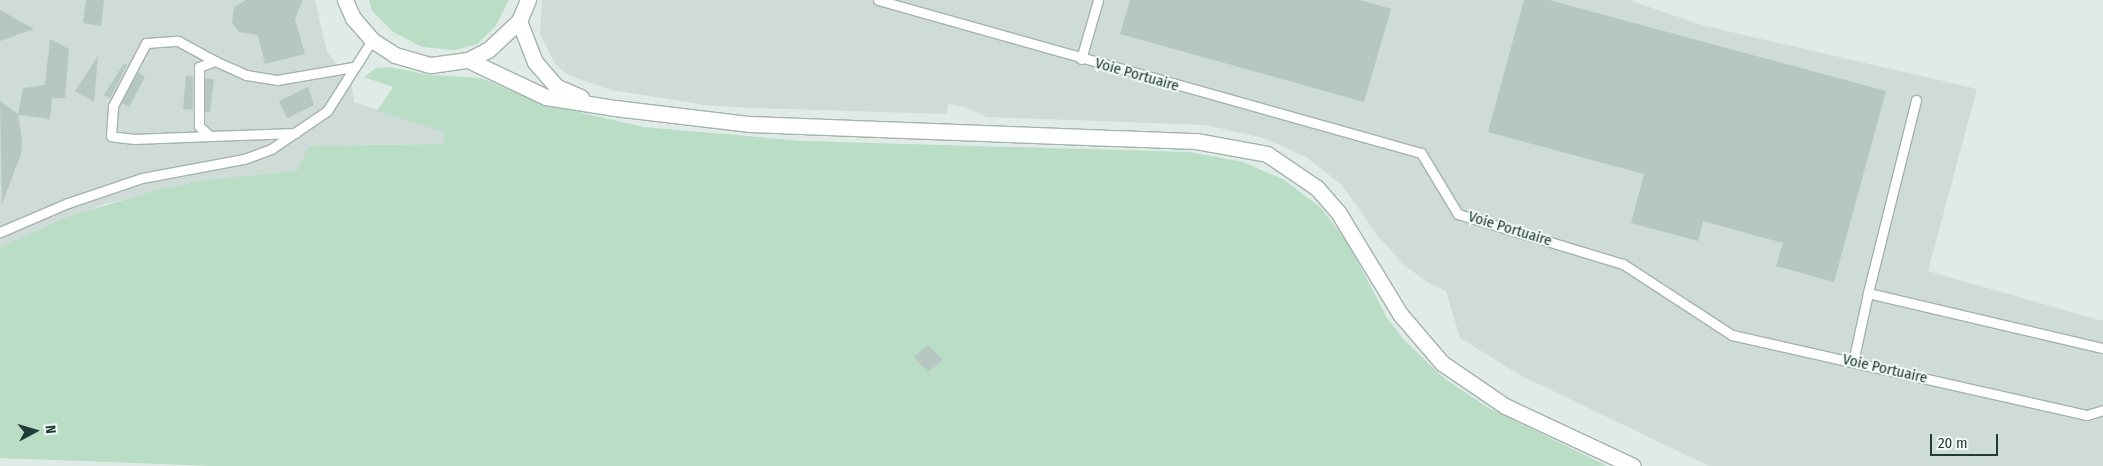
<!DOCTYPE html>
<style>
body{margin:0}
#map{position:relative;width:2103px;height:466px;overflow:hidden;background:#e0ebe7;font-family:"Fira Sans Condensed",sans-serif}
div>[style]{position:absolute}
.built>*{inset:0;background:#cfdbd6}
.green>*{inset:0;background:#b9ddc5}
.building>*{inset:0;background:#b6c6c0}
.roads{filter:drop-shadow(1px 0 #a3b3ae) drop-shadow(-1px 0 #a3b3ae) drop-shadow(0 1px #a3b3ae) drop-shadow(0 -1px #a3b3ae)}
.lane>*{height:9px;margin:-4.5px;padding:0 4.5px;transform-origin:4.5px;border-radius:4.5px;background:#fff}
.secondary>*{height:15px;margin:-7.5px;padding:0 7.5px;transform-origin:7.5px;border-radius:7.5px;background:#fff}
span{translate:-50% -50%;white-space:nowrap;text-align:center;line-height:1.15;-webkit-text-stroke:4px #f1f8f5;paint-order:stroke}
.street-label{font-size:15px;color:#213c36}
.north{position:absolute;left:10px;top:406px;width:50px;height:50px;-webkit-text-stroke:4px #f1f8f5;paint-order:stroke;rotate:84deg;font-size:14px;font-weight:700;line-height:20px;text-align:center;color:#213c36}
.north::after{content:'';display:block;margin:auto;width:18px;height:22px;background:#213c36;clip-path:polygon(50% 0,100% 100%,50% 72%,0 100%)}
.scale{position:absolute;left:1930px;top:434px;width:68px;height:22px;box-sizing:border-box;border:2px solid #213c36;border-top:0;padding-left:6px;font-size:15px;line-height:18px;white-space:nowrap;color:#213c36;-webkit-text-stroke:4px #f1f8f5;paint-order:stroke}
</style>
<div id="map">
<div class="built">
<div style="clip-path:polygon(0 0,315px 0,327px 52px,352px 86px,354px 102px,445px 132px,445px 144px,348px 145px,297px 171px,214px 179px,104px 204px,0 247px)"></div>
<div style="clip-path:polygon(542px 0,1629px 0,1701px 25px,1977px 89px,1928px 271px,2103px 321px,2103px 466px,1709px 466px,1520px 375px,1460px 338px,1446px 291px,1427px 282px,1403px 264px,1378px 236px,1342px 185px,1306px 157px,1264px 138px,1205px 125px,987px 117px,965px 107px,948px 104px,947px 114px,751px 108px,705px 105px,611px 90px,568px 75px,555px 64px,540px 34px)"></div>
</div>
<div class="green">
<div style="clip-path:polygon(369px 0,509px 0,495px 27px,477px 44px,455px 50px,422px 47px,393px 32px,372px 11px)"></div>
<div style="clip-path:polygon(389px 67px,430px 75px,481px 78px,544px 104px,643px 127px,803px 141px,1189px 152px,1243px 162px,1284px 180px,1320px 207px,1348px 243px,1387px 318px,1405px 341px,1445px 379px,1487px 407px,1607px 466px,214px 466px,0 458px,0 247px,70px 216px,157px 190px,214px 179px,297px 171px,309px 146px,444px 144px,445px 132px,377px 111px,393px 87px,364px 77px,376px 68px)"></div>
</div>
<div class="building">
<div style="clip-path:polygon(86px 0,104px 0,101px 26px,83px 23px)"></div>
<div style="clip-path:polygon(246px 0,303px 0,295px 19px,305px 54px,265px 64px,258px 35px,239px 32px,232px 23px,234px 7px)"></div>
<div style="clip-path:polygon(1130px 0,1360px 0,1391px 9px,1364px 102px,1120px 34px)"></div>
<div style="clip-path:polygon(1524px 0,1549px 0,1886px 91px,1834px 282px,1776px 266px,1783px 243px,1703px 221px,1698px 241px,1631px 223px,1644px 174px,1488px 132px)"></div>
<div style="clip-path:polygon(0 10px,34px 29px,0 41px)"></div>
<div style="clip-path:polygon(50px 39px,69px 49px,65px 98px,52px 98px,50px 119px,18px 115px,23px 88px,45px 85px)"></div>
<div style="clip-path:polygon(98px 56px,94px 102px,75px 91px)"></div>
<div style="clip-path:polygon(124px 63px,127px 65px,110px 98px,104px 95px)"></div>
<div style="clip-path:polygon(138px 72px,145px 77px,129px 107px,122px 103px)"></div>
<div style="clip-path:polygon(186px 76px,193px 77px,193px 110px,183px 109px)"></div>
<div style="clip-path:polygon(205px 78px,214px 79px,210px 112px,205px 112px)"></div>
<div style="clip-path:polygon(308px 87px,314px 105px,287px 118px,279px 101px)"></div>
<div style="clip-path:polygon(0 101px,18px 114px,22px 141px,21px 154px,2px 204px)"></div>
<div style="clip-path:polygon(928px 345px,943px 360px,928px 372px,914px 357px)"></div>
</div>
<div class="roads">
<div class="lane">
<div style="left:878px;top:0;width:564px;rotate:15.74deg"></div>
<div style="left:1421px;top:153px;width:71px;rotate:58.8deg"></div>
<div style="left:1458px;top:214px;width:172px;rotate:16.9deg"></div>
<div style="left:1623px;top:264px;width:130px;rotate:33.1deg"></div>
<div style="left:1732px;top:335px;width:364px;rotate:12.7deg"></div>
<div style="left:2087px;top:415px;width:17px;rotate:-17deg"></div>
<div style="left:1081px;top:59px;width:61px;rotate:-73.9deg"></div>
<div style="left:1916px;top:100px;width:199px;rotate:104deg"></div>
<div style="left:1868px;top:293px;width:241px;rotate:13.2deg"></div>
<div style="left:296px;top:133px;width:86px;rotate:178deg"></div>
<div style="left:210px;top:136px;width:15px;rotate:-138deg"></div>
<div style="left:199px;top:126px;width:59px;rotate:-90deg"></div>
<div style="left:199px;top:67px;width:17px;rotate:-21deg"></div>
<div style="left:215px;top:61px;width:34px;rotate:24deg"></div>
<div style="left:246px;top:75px;width:31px;rotate:9deg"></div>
<div style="left:277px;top:80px;width:77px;rotate:-9.7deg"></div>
<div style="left:210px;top:136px;width:76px;rotate:177.7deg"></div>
<div style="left:134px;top:139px;width:23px;rotate:-173deg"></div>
<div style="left:111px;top:136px;width:30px;rotate:-86deg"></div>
<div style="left:113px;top:106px;width:71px;rotate:-62.4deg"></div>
<div style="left:146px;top:43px;width:32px;rotate:-4deg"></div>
<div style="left:178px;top:41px;width:42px;rotate:28.4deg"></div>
<div style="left:0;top:232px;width:74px;rotate:-23.1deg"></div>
<div style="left:68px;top:203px;width:78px;rotate:-18.7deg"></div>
<div style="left:142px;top:178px;width:104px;rotate:-10.6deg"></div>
<div style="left:244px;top:159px;width:29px;rotate:-20deg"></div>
<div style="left:271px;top:149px;width:68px;rotate:-34.2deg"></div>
<div style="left:327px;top:111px;width:84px;rotate:-57.6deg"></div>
<div style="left:1853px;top:362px;width:71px;rotate:-77.7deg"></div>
</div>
<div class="secondary">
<div style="left:345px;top:0;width:20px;rotate:66deg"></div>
<div style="left:353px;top:18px;width:29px;rotate:49deg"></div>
<div style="left:372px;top:40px;width:27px;rotate:33deg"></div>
<div style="left:395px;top:55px;width:37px;rotate:16deg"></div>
<div style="left:431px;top:65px;width:37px;rotate:-8deg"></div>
<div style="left:468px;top:60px;width:22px;rotate:-27deg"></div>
<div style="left:488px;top:50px;width:42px;rotate:-43.1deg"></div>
<div style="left:519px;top:21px;width:23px;rotate:-67deg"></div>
<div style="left:519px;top:21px;width:44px;rotate:68.7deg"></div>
<div style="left:535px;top:62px;width:33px;rotate:49deg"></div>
<div style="left:557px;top:87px;width:26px;rotate:23deg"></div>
<div style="left:468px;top:60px;width:86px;rotate:25.4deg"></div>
<div style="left:546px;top:97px;width:70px;rotate:9.1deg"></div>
<div style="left:615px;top:108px;width:136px;rotate:6.8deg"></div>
<div style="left:750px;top:124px;width:446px;rotate:2.2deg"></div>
<div style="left:1196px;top:141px;width:72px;rotate:10.4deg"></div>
<div style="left:1267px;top:154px;width:60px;rotate:34.2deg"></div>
<div style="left:1317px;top:188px;width:32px;rotate:49deg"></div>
<div style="left:1338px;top:212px;width:119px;rotate:58.7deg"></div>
<div style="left:1400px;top:314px;width:65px;rotate:49.4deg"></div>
<div style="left:1442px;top:363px;width:76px;rotate:34.3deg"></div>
<div style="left:1505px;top:406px;width:141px;rotate:25.1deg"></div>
</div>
</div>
<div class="street-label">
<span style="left:1137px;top:75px;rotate:16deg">Voie Portuaire</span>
<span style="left:1510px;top:229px;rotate:17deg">Voie Portuaire</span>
<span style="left:1885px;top:369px;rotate:13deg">Voie Portuaire</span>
</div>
<div class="north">N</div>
<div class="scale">20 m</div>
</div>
